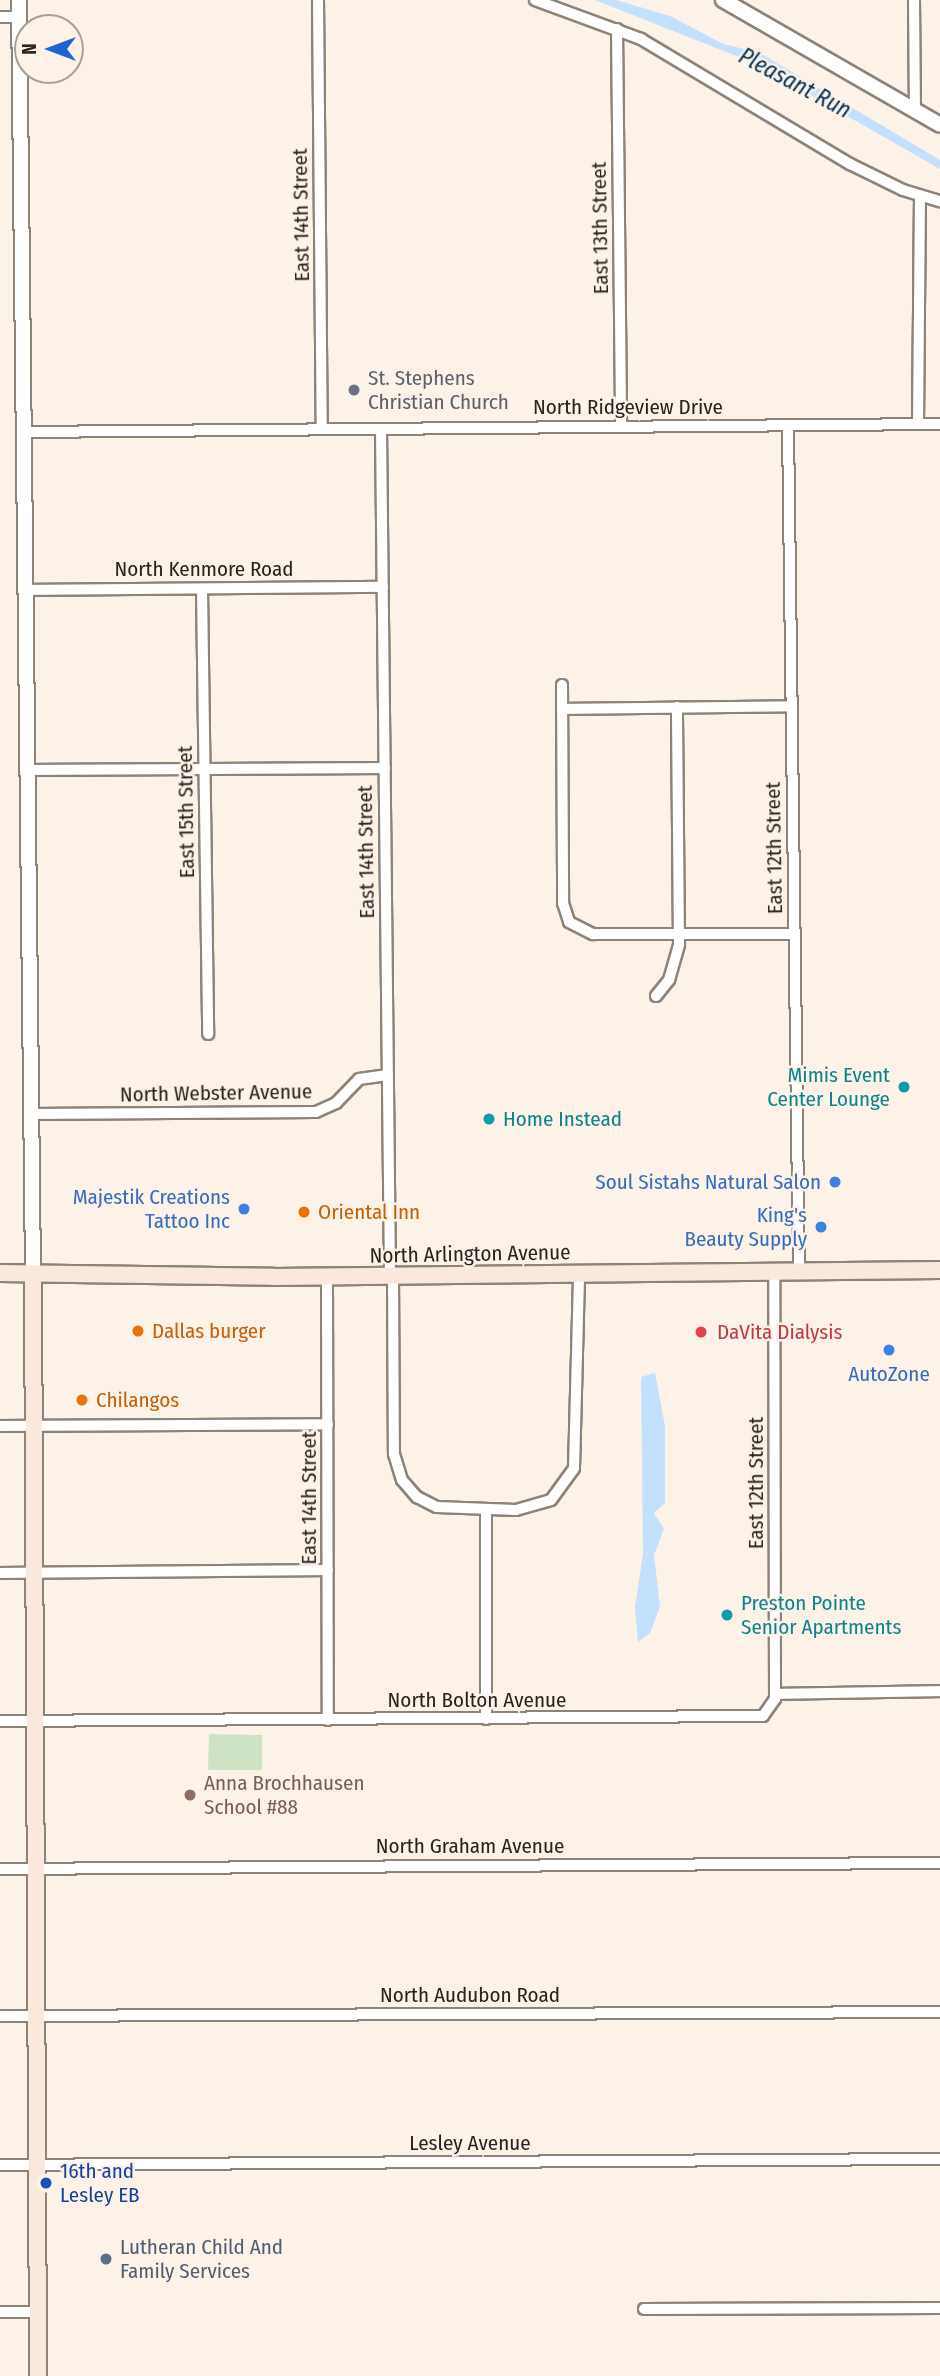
<!DOCTYPE html>
<style>
body{margin:0}
#map{position:relative;width:940px;height:2376px;overflow:hidden;background:#fcf2e7;font-family:"Fira Sans Condensed",sans-serif}
div>[style]{position:absolute}
.green>*{inset:0;background:#cee2c4}
.water>*{inset:0;background:#c3e0fc}
.roads{filter:drop-shadow(2px 0 #8c8379) drop-shadow(-2px 0 #8c8379) drop-shadow(0 2px #8c8379) drop-shadow(0 -2px #8c8379)}
.minor>*{height:10px;margin:-5px;padding:0 5px;transform-origin:5px;border-radius:5px;background:#fff}
.tertiary>*{height:14px;margin:-7px;padding:0 7px;transform-origin:7px;border-radius:7px;background:#fff}
.secondary>*{height:16px;margin:-8px;padding:0 8px;transform-origin:8px;border-radius:8px;background:#fbe8dc}
.dots>*{width:19px;height:19px;translate:-50% -50%;box-sizing:border-box;border:4px solid #fcf2e7;border-radius:50%}
span{translate:-50% -50%;white-space:nowrap;text-align:center;line-height:1.15;-webkit-text-stroke:5px #fcf2e7;paint-order:stroke}
.street-label{font-size:21px;color:#27231f}
.worship-label{font-size:21px;color:#5b616d}
.left{translate:0 -50%;text-align:left}
.culture-label{font-size:21px;color:#0d838f}
.right{translate:-100% -50%;text-align:right}
.shop-label{font-size:21px;color:#366cbe}
.food-label{font-size:21px;color:#c56008}
.health-label{font-size:21px;color:#be3a42}
.education-label{font-size:21px;color:#785e54}
.transit-label{font-size:21px;color:#164399}
.service-label{font-size:21px;color:#4e5e75}
.water-label{font-size:23px;color:#033356;font-style:italic}
.north{position:absolute;left:14px;top:14px;width:70px;height:70px;box-sizing:border-box;background:#fcf2e7;border:2px solid #a79f97;border-radius:50%;rotate:270deg;font-size:19px;font-weight:700;line-height:28px;text-align:center;color:#27231f}
.north::after{content:'';display:block;margin:auto;width:24px;height:32px;background:#2063cf;clip-path:polygon(50% 0,100% 100%,50% 72%,0 100%)}
</style>
<div id="map">
<div class="green">
<div style="clip-path:polygon(209px 1734px,262px 1735px,262px 1770px,208px 1770px)"></div>
</div>
<div class="water">
<div style="clip-path:polygon(595px 0,616px 0,670px 16px,723px 44px,760px 53px,940px 160px,940px 169px,754px 63px)"></div>
<div style="clip-path:polygon(655px 1373px,665px 1426px,665px 1503px,654px 1513px,664px 1529px,654px 1555px,660px 1607px,650px 1633px,638px 1642px,635px 1607px,643px 1554px,641px 1377px)"></div>
</div>
<div class="roads">
<div class="minor">
<div style="left:318px;top:0;width:429px;rotate:89.5deg"></div>
<div style="left:535px;top:0;width:113px;rotate:20.2deg"></div>
<div style="left:641px;top:39px;width:244px;rotate:30.9deg"></div>
<div style="left:850px;top:164px;width:59px;rotate:26.1deg"></div>
<div style="left:903px;top:190px;width:39px;rotate:17deg"></div>
<div style="left:914px;top:0;width:110px;rotate:89.5deg"></div>
<div style="left:0;top:17px;width:19px"></div>
<div style="left:617px;top:29px;width:397px;rotate:89.4deg"></div>
<div style="left:918px;top:424px;width:228px;rotate:-89.5deg"></div>
<div style="left:788px;top:425px;width:846px;rotate:89.26deg"></div>
<div style="left:381px;top:429px;width:847px;rotate:89.39deg"></div>
<div style="left:23px;top:432px;width:917px;rotate:-0.5deg"></div>
<div style="left:202px;top:589px;width:445px;rotate:89.2deg"></div>
<div style="left:25px;top:590px;width:358px;rotate:-0.5deg"></div>
<div style="left:562px;top:685px;width:218px;rotate:89.7deg"></div>
<div style="left:563px;top:903px;width:20px;rotate:72deg"></div>
<div style="left:569px;top:922px;width:27px;rotate:27deg"></div>
<div style="left:593px;top:934px;width:201px"></div>
<div style="left:562px;top:709px;width:230px;rotate:-0.7deg"></div>
<div style="left:27px;top:770px;width:358px;rotate:-0.3deg"></div>
<div style="left:656px;top:996px;width:21px;rotate:-51deg"></div>
<div style="left:669px;top:980px;width:37px;rotate:-74deg"></div>
<div style="left:679px;top:944px;width:237px;rotate:-90.5deg"></div>
<div style="left:31px;top:1114px;width:285px;rotate:-0.4deg"></div>
<div style="left:316px;top:1112px;width:22px;rotate:-24deg"></div>
<div style="left:336px;top:1103px;width:33px;rotate:-46deg"></div>
<div style="left:359px;top:1079px;width:29px;rotate:-8deg"></div>
<div style="left:327px;top:1276px;width:444px;rotate:89.9deg"></div>
<div style="left:393px;top:1276px;width:178px;rotate:89.7deg"></div>
<div style="left:394px;top:1454px;width:27px;rotate:73deg"></div>
<div style="left:402px;top:1480px;width:23px;rotate:49deg"></div>
<div style="left:417px;top:1497px;width:22px;rotate:27deg"></div>
<div style="left:437px;top:1507px;width:79px;rotate:2.2deg"></div>
<div style="left:516px;top:1510px;width:36px;rotate:-16deg"></div>
<div style="left:551px;top:1500px;width:39px;rotate:-54deg"></div>
<div style="left:574px;top:1468px;width:194px;rotate:-88.5deg"></div>
<div style="left:0;top:1426px;width:328px;rotate:-0.3deg"></div>
<div style="left:486px;top:1510px;width:209px;rotate:90deg"></div>
<div style="left:0;top:1573px;width:328px;rotate:-0.5deg"></div>
<div style="left:775px;top:1694px;width:165px;rotate:-1deg"></div>
<div style="left:0;top:1721px;width:763px;rotate:-0.38deg"></div>
<div style="left:763px;top:1716px;width:21px;rotate:-55deg"></div>
<div style="left:775px;top:1699px;width:428px;rotate:-90.1deg"></div>
<div style="left:0;top:1869px;width:940px;rotate:-0.37deg"></div>
<div style="left:0;top:2016px;width:940px;rotate:-0.24deg"></div>
<div style="left:0;top:2165px;width:940px;rotate:-0.37deg"></div>
<div style="left:644px;top:2309px;width:296px;rotate:-0.2deg"></div>
<div style="left:0;top:2312px;width:38px"></div>
</div>
<div class="tertiary">
<div style="left:19px;top:0;width:1273px;rotate:89.37deg"></div>
<div style="left:723px;top:0;width:250px;rotate:29.9deg"></div>
</div>
<div class="secondary">
<div style="left:0;top:1273px;width:274px;rotate:0.8deg"></div>
<div style="left:274px;top:1277px;width:666px;rotate:-0.6deg"></div>
<div style="left:33px;top:1273px;width:1103px;rotate:89.74deg"></div>
</div>
</div>
<div class="dots">
<div style="left:354px;top:390px;background:#6b7280"></div>
<div style="left:904px;top:1087px;background:#0f9aa8"></div>
<div style="left:489px;top:1119px;background:#0f9aa8"></div>
<div style="left:835px;top:1182px;background:#3f7fe0"></div>
<div style="left:244px;top:1209px;background:#3f7fe0"></div>
<div style="left:304px;top:1212px;background:#e8710a"></div>
<div style="left:821px;top:1227px;background:#3f7fe0"></div>
<div style="left:138px;top:1331px;background:#e8710a"></div>
<div style="left:701px;top:1332px;background:#e0444e"></div>
<div style="left:889px;top:1350px;background:#3f7fe0"></div>
<div style="left:82px;top:1400px;background:#e8710a"></div>
<div style="left:727px;top:1615px;background:#0f9aa8"></div>
<div style="left:190px;top:1795px;background:#8d6e63"></div>
<div style="left:46px;top:2183px;background:#1a4fb4"></div>
<div style="left:106px;top:2259px;background:#5c6f8a"></div>
</div>
<div class="street-label">
<span style="left:301px;top:215px;rotate:-91deg">East 14th Street</span>
<span style="left:600px;top:228px;rotate:-91deg">East 13th Street</span>
<span style="left:628px;top:407px">North Ridgeview Drive</span>
<span style="left:204px;top:569px">North Kenmore Road</span>
<span style="left:186px;top:812px;rotate:-91deg">East 15th Street</span>
<span style="left:774px;top:848px;rotate:-91deg">East 12th Street</span>
<span style="left:366px;top:852px;rotate:-91deg">East 14th Street</span>
<span style="left:216px;top:1093px;rotate:-1deg">North Webster Avenue</span>
<span style="left:470px;top:1254px;rotate:-1deg">North Arlington Avenue</span>
<span style="left:756px;top:1483px;rotate:-90deg">East 12th Street</span>
<span style="left:309px;top:1498px;rotate:-90deg">East 14th Street</span>
<span style="left:477px;top:1700px">North Bolton Avenue</span>
<span style="left:470px;top:1846px">North Graham Avenue</span>
<span style="left:470px;top:1995px">North Audubon Road</span>
<span style="left:470px;top:2143px">Lesley Avenue</span>
</div>
<div class="worship-label">
<span class="left" style="left:368px;top:390px">St. Stephens<br>Christian Church</span>
</div>
<div class="culture-label">
<span class="right" style="left:890px;top:1087px">Mimis Event<br>Center Lounge</span>
<span class="left" style="left:503px;top:1119px">Home Instead</span>
<span class="left" style="left:741px;top:1615px">Preston Pointe<br>Senior Apartments</span>
</div>
<div class="shop-label">
<span class="right" style="left:821px;top:1182px">Soul Sistahs Natural Salon</span>
<span class="right" style="left:230px;top:1209px">Majestik Creations<br>Tattoo Inc</span>
<span class="right" style="left:807px;top:1227px">King's<br>Beauty Supply</span>
<span style="left:889px;top:1374px">AutoZone</span>
</div>
<div class="food-label">
<span class="left" style="left:318px;top:1212px">Oriental Inn</span>
<span class="left" style="left:152px;top:1331px">Dallas burger</span>
<span class="left" style="left:96px;top:1400px">Chilangos</span>
</div>
<div class="health-label">
<span class="left" style="left:717px;top:1332px">DaVita Dialysis</span>
</div>
<div class="education-label">
<span class="left" style="left:204px;top:1795px">Anna Brochhausen<br>School #88</span>
</div>
<div class="transit-label">
<span class="left" style="left:60px;top:2183px">16th and<br>Lesley EB</span>
</div>
<div class="service-label">
<span class="left" style="left:120px;top:2259px">Lutheran Child And<br>Family Services</span>
</div>
<div class="water-label">
<span style="left:795px;top:83px;rotate:28deg">Pleasant Run</span>
</div>
<div class="north">N</div>
</div>
